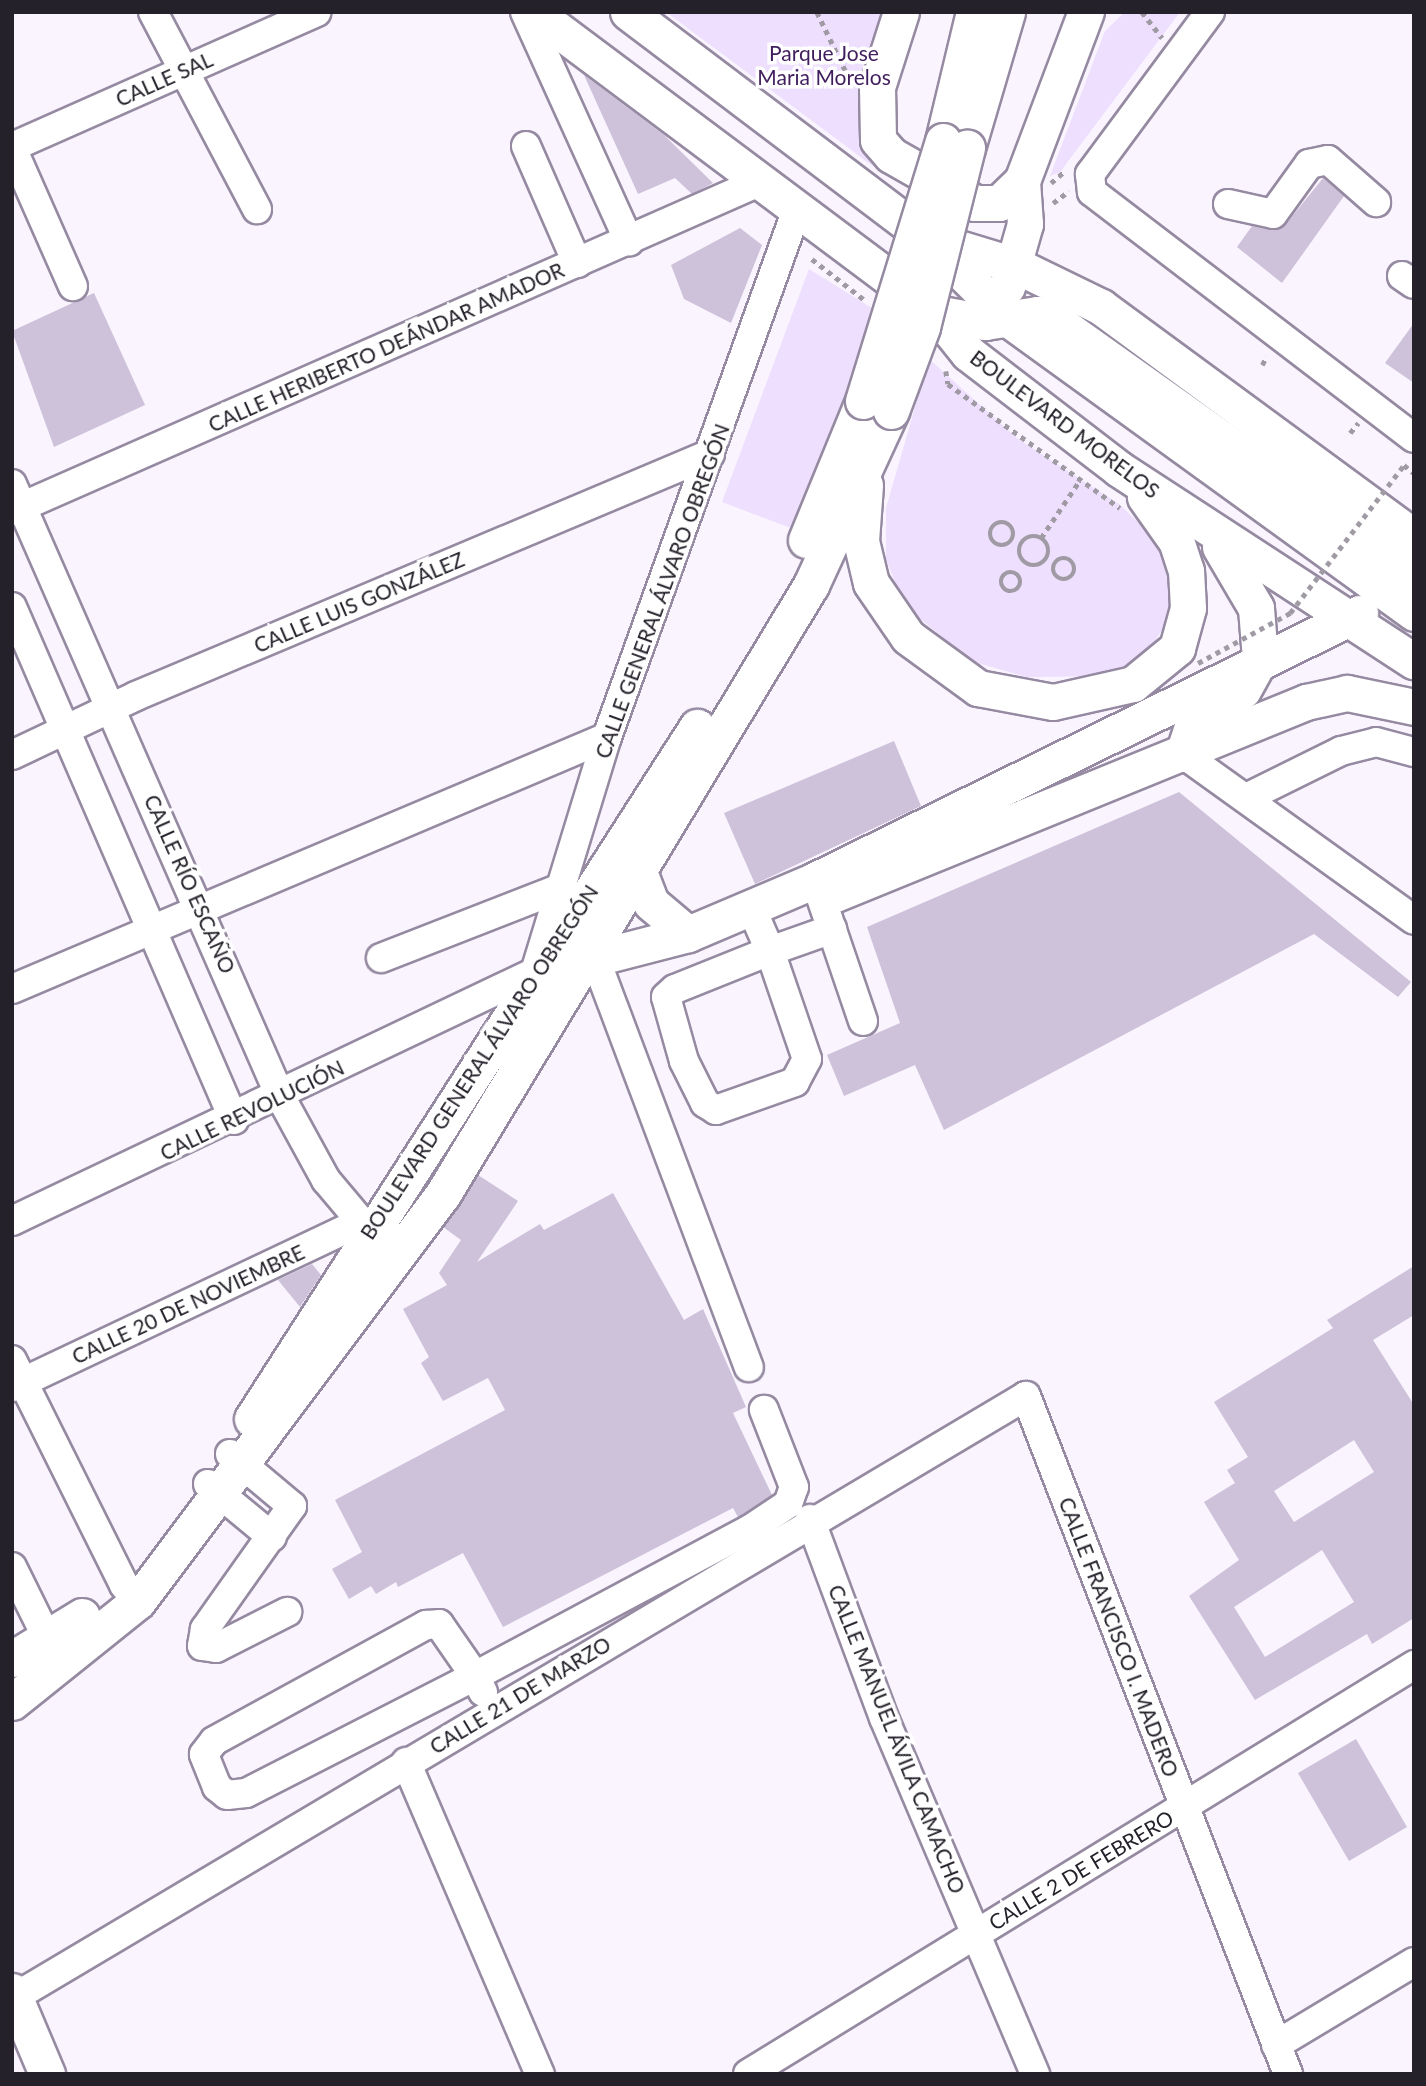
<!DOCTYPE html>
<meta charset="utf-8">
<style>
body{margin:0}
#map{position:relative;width:1426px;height:2086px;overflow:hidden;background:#f9f4fe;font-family:Lato,sans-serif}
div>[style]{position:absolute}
.green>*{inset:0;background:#eddffd}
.building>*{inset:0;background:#cdc2da}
.path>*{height:4.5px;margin-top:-2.25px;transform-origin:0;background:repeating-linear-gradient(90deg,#9f9aa4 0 5px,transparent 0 10px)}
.path>.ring{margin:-2.25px;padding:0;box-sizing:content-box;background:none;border:4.5px solid #9f9aa4;border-radius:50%}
.roads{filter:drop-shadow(2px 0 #958aa1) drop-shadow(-2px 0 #958aa1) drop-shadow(0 2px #958aa1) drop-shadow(0 -2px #958aa1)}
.minor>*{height:28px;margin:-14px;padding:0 14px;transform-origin:14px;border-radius:14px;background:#fff}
.major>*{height:35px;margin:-17.5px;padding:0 17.5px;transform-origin:17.5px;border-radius:17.5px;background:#fff}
.path-bridge>*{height:4.5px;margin-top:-2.25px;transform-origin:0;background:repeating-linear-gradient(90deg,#9f9aa4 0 5px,transparent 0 10px)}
.bridges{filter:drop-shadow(2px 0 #958aa1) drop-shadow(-2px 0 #958aa1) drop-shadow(0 2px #958aa1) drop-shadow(0 -2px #958aa1)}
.major-bridge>*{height:35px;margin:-17.5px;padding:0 17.5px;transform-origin:17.5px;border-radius:17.5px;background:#fff}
span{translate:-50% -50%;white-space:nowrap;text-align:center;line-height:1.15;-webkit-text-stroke:7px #fff;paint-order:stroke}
.park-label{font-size:21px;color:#401d5c}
.street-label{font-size:21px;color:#25212a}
.frame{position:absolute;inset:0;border:14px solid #25212a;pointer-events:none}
</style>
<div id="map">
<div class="green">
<div style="clip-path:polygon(666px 12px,898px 12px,873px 138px,874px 167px)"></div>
<div style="clip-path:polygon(1125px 12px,1180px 12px,1060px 172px,1050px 176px,1105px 31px)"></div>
<div style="clip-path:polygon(809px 269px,883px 315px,804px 533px,722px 502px)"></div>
<div style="clip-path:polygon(929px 359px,1018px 439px,1119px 504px,1172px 554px,1170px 618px,1143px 659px,1110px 676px,1027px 677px,974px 662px,905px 607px,886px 559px,886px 508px)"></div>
</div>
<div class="building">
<div style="clip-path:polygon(584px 75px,664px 135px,713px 183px,692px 194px,675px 178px,638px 194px)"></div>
<div style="clip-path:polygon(1323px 178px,1344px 196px,1282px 283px,1237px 247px,1252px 226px,1270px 230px,1286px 224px)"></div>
<div style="clip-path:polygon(740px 228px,762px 245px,731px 323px,684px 299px,671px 265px)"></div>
<div style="clip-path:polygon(94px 293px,145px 405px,54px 447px,12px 331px)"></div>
<div style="clip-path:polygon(1414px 323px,1414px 383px,1385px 363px)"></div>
<div style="clip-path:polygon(894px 741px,921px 806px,755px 884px,724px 813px)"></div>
<div style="clip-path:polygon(1179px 792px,1411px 982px,1398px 997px,1314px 934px,944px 1130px,915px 1065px,844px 1096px,827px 1055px,900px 1023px,867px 927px)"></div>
<div style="clip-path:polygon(478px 1175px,518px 1201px,477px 1262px,540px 1224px,544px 1230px,613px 1193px,684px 1320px,703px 1309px,746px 1407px,733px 1413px,772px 1495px,738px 1517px,733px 1508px,503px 1627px,463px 1553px,398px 1587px,396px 1582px,376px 1594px,371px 1586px,349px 1599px,332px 1569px,362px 1552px,335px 1500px,505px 1410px,488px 1378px,443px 1401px,421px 1363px,429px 1357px,403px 1309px,447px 1285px,439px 1273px,461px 1240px,443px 1227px)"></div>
<div style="clip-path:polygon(312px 1264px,321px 1275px,300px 1307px,278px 1280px)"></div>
<div style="clip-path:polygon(evenodd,1414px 1266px,1414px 1315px,1373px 1340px,1414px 1405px,1414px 1618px,1372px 1644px,1367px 1634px,1255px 1700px,1189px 1596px,1239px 1560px,1204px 1502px,1235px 1483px,1227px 1470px,1248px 1457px,1214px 1402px,1333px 1328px,1327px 1320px,1414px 1266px,1354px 1440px,1374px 1472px,1294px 1522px,1274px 1491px,1354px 1440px,1414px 1266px,1322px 1550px,1354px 1602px,1265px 1657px,1234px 1607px,1322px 1550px)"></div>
<div style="clip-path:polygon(1356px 1739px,1407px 1827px,1349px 1861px,1298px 1773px)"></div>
</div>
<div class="path">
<div style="left:817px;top:12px;width:76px;rotate:64.1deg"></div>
<div style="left:1142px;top:12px;width:33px;rotate:52deg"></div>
<div style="left:1051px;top:183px;width:18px;rotate:-41deg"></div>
<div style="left:1053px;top:203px;width:20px;rotate:-37deg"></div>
<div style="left:812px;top:259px;width:68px;rotate:37.9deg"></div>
<div style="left:1262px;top:365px;width:10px;rotate:-61deg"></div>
<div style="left:946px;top:371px;width:13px;rotate:81deg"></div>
<div style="left:948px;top:384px;width:212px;rotate:35.8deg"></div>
<div style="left:1350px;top:433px;width:13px;rotate:-51deg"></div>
<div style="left:1404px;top:465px;width:13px;rotate:39deg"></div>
<div class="ring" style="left:990px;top:522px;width:19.5px;height:19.5px"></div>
<div class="ring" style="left:1019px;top:536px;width:25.5px;height:25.5px"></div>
<div style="left:1041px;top:538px;width:66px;rotate:-56.1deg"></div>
<div class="ring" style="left:1053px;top:558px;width:17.5px;height:17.5px"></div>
<div class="ring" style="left:1001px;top:572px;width:15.5px;height:15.5px"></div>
</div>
<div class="roads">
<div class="minor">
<div style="left:153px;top:12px;width:223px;rotate:62.2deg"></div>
<div style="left:525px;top:12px;width:252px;rotate:65.6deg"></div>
<div style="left:1210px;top:12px;width:202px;rotate:126.5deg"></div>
<div style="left:1090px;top:174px;width:18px;rotate:84deg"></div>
<div style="left:1092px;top:192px;width:405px;rotate:37.4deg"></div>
<div style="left:526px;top:146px;width:128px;rotate:66.4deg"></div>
<div style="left:12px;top:147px;width:333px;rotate:-23.9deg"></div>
<div style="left:12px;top:148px;width:151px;rotate:66.2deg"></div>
<div style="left:1228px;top:204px;width:46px;rotate:12.5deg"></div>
<div style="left:1273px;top:214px;width:62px;rotate:-54.2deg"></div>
<div style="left:1309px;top:164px;width:19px;rotate:-12deg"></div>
<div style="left:1328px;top:160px;width:64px;rotate:41.2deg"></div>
<div style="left:1402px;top:276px;width:14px;rotate:34deg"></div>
<div style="left:12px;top:484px;width:668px;rotate:66.35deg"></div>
<div style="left:280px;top:1096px;width:96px;rotate:61.3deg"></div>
<div style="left:326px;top:1180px;width:67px;rotate:49.9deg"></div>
<div style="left:369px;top:1231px;width:19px;rotate:12deg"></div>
<div style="left:12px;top:511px;width:816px;rotate:-23.77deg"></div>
<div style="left:12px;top:607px;width:559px;rotate:66.6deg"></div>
<div style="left:1183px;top:754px;width:284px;rotate:35.7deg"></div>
<div style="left:12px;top:755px;width:137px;rotate:-25.4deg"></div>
<div style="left:136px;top:696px;width:623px;rotate:-22.86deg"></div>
<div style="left:1246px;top:798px;width:106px;rotate:-26.3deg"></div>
<div style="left:1341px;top:751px;width:36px;rotate:-14deg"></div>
<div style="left:1376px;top:742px;width:39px;rotate:15deg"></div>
<div style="left:815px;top:880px;width:149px;rotate:71.2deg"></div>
<div style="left:751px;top:907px;width:48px;rotate:66.6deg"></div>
<div style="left:770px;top:951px;width:114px;rotate:71.1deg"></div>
<div style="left:807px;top:1059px;width:26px;rotate:118deg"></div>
<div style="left:795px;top:1082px;width:84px;rotate:160.5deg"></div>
<div style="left:716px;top:1110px;width:13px;rotate:-148deg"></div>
<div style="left:705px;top:1103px;width:47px;rotate:-116.6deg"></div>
<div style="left:684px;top:1061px;width:66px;rotate:-105.7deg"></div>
<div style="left:666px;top:997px;width:12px;rotate:-42deg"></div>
<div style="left:675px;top:989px;width:102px;rotate:-21.8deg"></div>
<div style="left:770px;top:951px;width:66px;rotate:-19.5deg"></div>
<div style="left:381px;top:958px;width:193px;rotate:-21.3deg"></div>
<div style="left:601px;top:974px;width:420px;rotate:69.4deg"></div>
<div style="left:12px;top:989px;width:646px;rotate:-22.95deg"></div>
<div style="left:12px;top:1221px;width:579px;rotate:-25.46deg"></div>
<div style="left:535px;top:972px;width:246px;rotate:-73deg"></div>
<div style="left:607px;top:737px;width:558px;rotate:-70.2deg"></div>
<div style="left:12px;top:1360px;width:251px;rotate:63.5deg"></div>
<div style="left:124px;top:1585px;width:21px;rotate:49deg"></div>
<div style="left:12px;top:1387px;width:388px;rotate:-25.3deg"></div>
<div style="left:230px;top:1454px;width:81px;rotate:40deg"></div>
<div style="left:292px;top:1506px;width:151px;rotate:125.3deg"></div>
<div style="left:205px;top:1629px;width:17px;rotate:100deg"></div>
<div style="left:202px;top:1646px;width:14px;rotate:8deg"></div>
<div style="left:216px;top:1648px;width:80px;rotate:-26.9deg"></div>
<div style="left:208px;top:1484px;width:83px;rotate:39.6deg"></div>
<div style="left:810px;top:1519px;width:212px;rotate:69.6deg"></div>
<div style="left:884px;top:1718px;width:387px;rotate:67deg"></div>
<div style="left:12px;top:1567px;width:81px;rotate:63.7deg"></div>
<div style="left:439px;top:1624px;width:63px;rotate:55.3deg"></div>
<div style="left:475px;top:1676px;width:257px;rotate:152.9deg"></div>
<div style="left:246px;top:1793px;width:19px;rotate:174deg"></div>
<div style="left:227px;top:1795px;width:13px;rotate:-141deg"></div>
<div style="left:217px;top:1787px;width:35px;rotate:-112deg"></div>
<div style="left:204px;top:1754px;width:16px;rotate:-52deg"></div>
<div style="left:214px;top:1741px;width:242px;rotate:-28.7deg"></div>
<div style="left:426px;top:1625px;width:13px;rotate:-4deg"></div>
<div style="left:483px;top:1692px;width:18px;rotate:-117deg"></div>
<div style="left:475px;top:1676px;width:310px;rotate:-28.1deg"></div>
<div style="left:749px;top:1530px;width:47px;rotate:-33.7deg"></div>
<div style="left:788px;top:1504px;width:18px;rotate:-71deg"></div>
<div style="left:794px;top:1487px;width:83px;rotate:-111.3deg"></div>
<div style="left:406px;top:1762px;width:340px;rotate:66.8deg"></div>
<div style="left:15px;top:1997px;width:1176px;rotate:-30.73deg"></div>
<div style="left:1026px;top:1396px;width:727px;rotate:68.87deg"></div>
<div style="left:1276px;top:2045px;width:161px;rotate:-31deg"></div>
<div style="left:748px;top:2074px;width:782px;rotate:-31.55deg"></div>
</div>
<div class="major">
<div style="left:534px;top:12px;width:502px;rotate:36.82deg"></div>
<div style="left:936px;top:313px;width:51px;rotate:51.3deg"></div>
<div style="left:968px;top:353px;width:190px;rotate:37.5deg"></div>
<div style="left:1119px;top:469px;width:352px;rotate:33.1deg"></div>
<div style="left:628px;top:12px;width:376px;rotate:37.1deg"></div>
<div style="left:928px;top:239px;width:117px;rotate:44.7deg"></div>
<div style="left:1011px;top:321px;width:498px;rotate:35.9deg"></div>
<div style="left:901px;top:12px;width:79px;rotate:107.7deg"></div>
<div style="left:877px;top:87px;width:53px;rotate:88.9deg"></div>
<div style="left:878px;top:140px;width:20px;rotate:49deg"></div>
<div style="left:891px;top:155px;width:97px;rotate:29.7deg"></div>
<div style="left:975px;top:203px;width:24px"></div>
<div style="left:999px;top:203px;width:32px;rotate:-44deg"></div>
<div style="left:1022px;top:181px;width:181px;rotate:-69.3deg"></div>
<div style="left:943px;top:141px;width:133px;rotate:-76.5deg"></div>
<div style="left:967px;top:148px;width:142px;rotate:-73.6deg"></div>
<div style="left:932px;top:240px;width:87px;rotate:16.8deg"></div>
<div style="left:1015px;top:265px;width:96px;rotate:26deg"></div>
<div style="left:1101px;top:307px;width:388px;rotate:36.3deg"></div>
<div style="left:1007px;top:287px;width:66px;rotate:-74.1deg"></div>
<div style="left:1025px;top:224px;width:43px;rotate:-94deg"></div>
<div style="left:936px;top:313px;width:50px;rotate:10.4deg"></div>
<div style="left:985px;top:322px;width:53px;rotate:-8.7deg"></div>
<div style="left:1037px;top:314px;width:20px;rotate:20deg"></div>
<div style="left:1056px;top:321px;width:439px;rotate:35.4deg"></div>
<div style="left:865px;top:485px;width:56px;rotate:94.1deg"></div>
<div style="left:861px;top:541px;width:43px;rotate:76.6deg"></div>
<div style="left:871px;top:583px;width:65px;rotate:55.6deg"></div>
<div style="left:908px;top:637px;width:87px;rotate:36.1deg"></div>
<div style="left:978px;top:688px;width:76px;rotate:10.6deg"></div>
<div style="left:1053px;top:702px;width:82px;rotate:-12.7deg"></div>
<div style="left:1133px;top:684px;width:57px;rotate:-39.3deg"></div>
<div style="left:1177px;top:648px;width:41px;rotate:-74.6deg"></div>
<div style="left:1188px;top:608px;width:37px;rotate:-93deg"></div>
<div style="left:1186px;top:571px;width:32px;rotate:-108deg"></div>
<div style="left:1176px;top:541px;width:54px;rotate:-125.2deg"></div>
<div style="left:806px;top:540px;width:150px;rotate:-67.7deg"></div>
<div style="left:1183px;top:754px;width:32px;rotate:-72deg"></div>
<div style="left:1193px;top:724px;width:60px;rotate:-34.2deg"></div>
<div style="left:1243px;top:690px;width:35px;rotate:-61deg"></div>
<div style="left:1260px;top:659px;width:51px;rotate:-94.5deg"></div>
<div style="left:1256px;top:608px;width:71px;rotate:-120.5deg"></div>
<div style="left:638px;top:869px;width:36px;rotate:69deg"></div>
<div style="left:651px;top:903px;width:48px;rotate:40deg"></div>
<div style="left:835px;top:894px;width:509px;rotate:-22.18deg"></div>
<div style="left:1306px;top:702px;width:42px;rotate:-12.4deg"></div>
<div style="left:1347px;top:693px;width:68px;rotate:11.8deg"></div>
<div style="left:572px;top:964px;width:120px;rotate:-14.5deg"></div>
<div style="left:688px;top:934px;width:138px;rotate:-23deg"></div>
<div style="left:815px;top:880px;width:607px;rotate:-26.1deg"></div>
<div style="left:252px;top:1419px;width:823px;rotate:-57.26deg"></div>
<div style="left:12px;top:1659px;width:82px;rotate:-31.6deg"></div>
<div style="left:12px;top:1702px;width:161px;rotate:-38.7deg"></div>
<div style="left:138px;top:1601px;width:509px;rotate:-53.15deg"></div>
<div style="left:443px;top:1194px;width:712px;rotate:-58.86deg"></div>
<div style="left:811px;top:585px;width:192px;rotate:-65.3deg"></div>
<div style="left:12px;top:1991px;width:90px;rotate:67.1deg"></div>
</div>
</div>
<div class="path-bridge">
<div style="left:1198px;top:663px;width:105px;rotate:-28.5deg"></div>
<div style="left:1290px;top:613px;width:187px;rotate:-52.4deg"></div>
</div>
<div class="bridges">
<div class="major-bridge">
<div style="left:863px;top:401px;width:272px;rotate:-72.9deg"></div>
<div style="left:891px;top:411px;width:90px;rotate:-69.7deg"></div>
<div style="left:922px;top:327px;width:185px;rotate:-75.9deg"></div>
</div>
</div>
<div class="park-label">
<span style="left:824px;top:65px">Parque Jose<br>Maria Morelos</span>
</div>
<div class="street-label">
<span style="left:164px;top:79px;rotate:-24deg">CALLE SAL</span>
<span style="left:386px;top:347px;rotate:-24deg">CALLE HERIBERTO DEÁNDAR AMADOR</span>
<span style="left:1065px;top:424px;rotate:37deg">BOULEVARD MORELOS</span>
<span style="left:662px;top:591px;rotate:-70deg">CALLE GENERAL ÁLVARO OBREGÓN</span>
<span style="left:359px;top:602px;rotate:-23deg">CALLE LUIS GONZÁLEZ</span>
<span style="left:190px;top:884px;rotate:66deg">CALLE RÍO ESCAÑO</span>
<span style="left:479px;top:1062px;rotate:-57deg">BOULEVARD GENERAL ÁLVARO OBREGÓN</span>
<span style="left:252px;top:1110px;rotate:-26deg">CALLE REVOLUCIÓN</span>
<span style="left:188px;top:1304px;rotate:-25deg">CALLE 20 DE NOVIEMBRE</span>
<span style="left:1119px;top:1637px;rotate:69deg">CALLE FRANCISCO I. MADERO</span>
<span style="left:520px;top:1695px;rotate:-31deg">CALLE 21 DE MARZO</span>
<span style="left:897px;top:1739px;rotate:68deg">CALLE MANUEL ÁVILA CAMACHO</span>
<span style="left:1081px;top:1870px;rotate:-31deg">CALLE 2 DE FEBRERO</span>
</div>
<div class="frame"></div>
</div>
